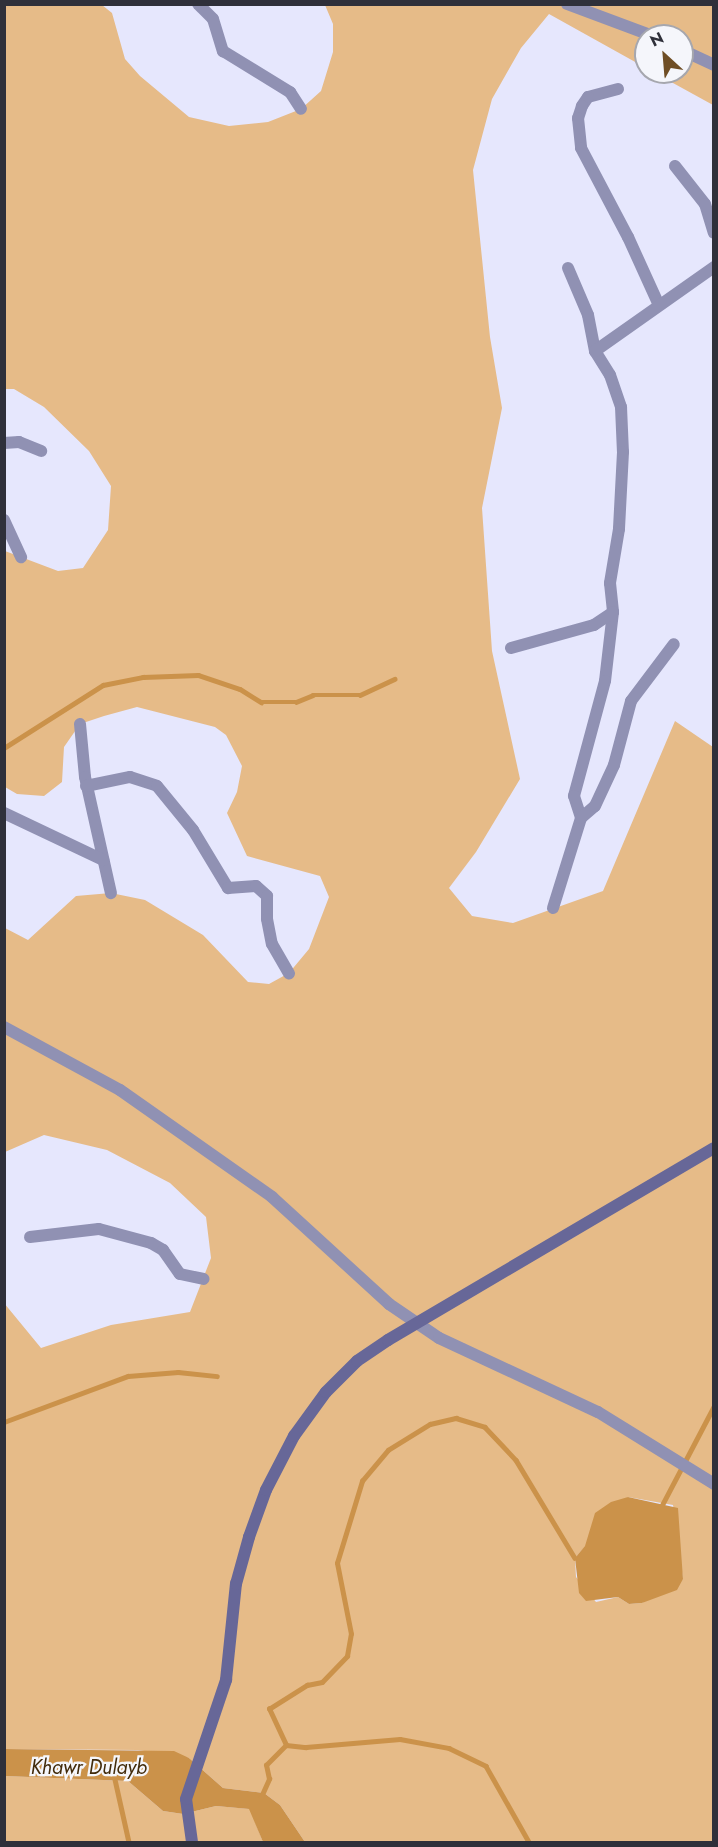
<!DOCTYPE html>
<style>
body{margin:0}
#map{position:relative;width:718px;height:1847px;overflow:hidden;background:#e6e7fd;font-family:Jost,sans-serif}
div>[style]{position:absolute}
.green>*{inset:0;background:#e6bb88}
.water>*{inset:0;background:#cb924a}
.stream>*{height:4.5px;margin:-2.25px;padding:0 2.25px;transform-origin:2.25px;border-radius:2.25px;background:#cb924a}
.street>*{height:12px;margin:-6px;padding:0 6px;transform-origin:6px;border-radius:6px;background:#9091b3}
.secondary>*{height:12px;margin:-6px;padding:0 6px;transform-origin:6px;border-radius:6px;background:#676798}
span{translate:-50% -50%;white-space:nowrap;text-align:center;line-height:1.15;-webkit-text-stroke:4.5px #f5f6fb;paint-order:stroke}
.water-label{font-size:20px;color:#422b0b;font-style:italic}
.frame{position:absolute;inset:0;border:6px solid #2f303a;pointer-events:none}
.north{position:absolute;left:634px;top:24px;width:60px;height:60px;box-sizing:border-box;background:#f5f6fb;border:2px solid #a6a7ae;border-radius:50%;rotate:334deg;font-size:16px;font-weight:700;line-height:24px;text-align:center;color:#2f303a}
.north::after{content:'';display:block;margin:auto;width:21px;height:27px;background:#6f4e25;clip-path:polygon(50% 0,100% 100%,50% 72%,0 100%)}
</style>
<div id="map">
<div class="green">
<div style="clip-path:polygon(evenodd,5px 5px,102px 5px,112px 13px,125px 59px,140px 76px,189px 117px,229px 126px,268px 122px,301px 109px,321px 91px,333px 52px,333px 24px,325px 5px,713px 5px,713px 105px,653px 72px,682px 72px,682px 36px,646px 36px,646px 68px,549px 14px,521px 48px,492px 99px,473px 170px,490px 337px,502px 408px,482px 508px,492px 651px,520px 779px,476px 852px,449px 888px,472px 916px,513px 923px,603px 891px,675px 721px,713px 747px,713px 1842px,305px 1842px,280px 1805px,264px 1793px,223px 1788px,189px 1758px,138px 1750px,5px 1749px,4px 1303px,41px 1348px,111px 1325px,190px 1312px,211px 1258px,206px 1217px,170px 1183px,107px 1150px,44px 1135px,5px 1152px,5px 928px,28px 940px,76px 896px,111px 893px,145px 900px,203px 935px,248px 982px,269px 984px,289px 973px,309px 949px,329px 897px,320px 876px,247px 856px,227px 813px,237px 792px,242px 766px,226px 735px,215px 727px,137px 707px,104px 716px,80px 724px,64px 747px,62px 782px,44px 796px,17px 794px,5px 787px,5px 551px,58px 571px,83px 568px,108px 530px,111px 486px,89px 451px,44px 407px,14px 389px,5px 389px,5px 5px,628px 1497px,673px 1505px,683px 1579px,642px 1603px,629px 1604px,618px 1597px,596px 1602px,576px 1577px,575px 1558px,628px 1497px)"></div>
<div style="clip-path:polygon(5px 1776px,128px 1781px,163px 1811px,183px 1814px,216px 1806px,250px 1809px,263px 1842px,5px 1842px)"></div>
</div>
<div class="water">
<div style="clip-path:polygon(628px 1497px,678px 1508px,683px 1579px,677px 1590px,642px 1603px,629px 1604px,618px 1597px,586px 1601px,579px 1593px,575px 1558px,585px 1546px,595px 1513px,611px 1502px)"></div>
<div style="clip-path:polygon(5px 1749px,174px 1751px,189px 1758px,223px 1788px,264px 1793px,280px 1805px,305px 1842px,263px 1842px,249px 1809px,216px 1806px,183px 1814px,163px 1811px,128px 1781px,5px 1776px)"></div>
</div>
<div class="stream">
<div style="left:4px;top:748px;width:117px;rotate:-32.5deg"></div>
<div style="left:103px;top:685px;width:41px;rotate:-11.3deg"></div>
<div style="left:143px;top:677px;width:55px;rotate:-2.1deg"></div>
<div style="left:198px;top:675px;width:44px;rotate:18.4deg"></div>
<div style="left:240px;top:689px;width:25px;rotate:32deg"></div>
<div style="left:261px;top:702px;width:35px"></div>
<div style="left:296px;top:702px;width:18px;rotate:-22deg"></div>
<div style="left:313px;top:695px;width:47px"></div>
<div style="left:360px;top:695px;width:38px;rotate:-25deg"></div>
<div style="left:4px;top:1422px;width:132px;rotate:-20.4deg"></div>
<div style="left:128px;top:1376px;width:50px;rotate:-4.6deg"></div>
<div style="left:178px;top:1372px;width:39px;rotate:6deg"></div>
<div style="left:662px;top:1505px;width:112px;rotate:-62.3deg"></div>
<div style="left:286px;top:1745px;width:20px;rotate:6deg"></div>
<div style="left:306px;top:1747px;width:94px;rotate:-4.9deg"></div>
<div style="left:400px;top:1739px;width:50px;rotate:10.4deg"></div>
<div style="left:449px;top:1748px;width:41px;rotate:25.9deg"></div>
<div style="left:486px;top:1766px;width:87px;rotate:60.5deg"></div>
<div style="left:114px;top:1775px;width:69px;rotate:77.4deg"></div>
<div style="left:261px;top:1797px;width:20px;rotate:-66deg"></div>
<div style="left:269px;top:1779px;width:14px;rotate:-102deg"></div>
<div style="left:266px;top:1765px;width:28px;rotate:-45deg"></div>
<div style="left:286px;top:1745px;width:40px;rotate:-115deg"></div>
<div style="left:269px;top:1709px;width:45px;rotate:-32.3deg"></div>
<div style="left:307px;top:1685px;width:15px;rotate:-11deg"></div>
<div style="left:322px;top:1682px;width:36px;rotate:-46deg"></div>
<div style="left:347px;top:1656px;width:22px;rotate:-80deg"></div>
<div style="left:351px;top:1634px;width:72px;rotate:-101.2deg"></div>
<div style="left:337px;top:1563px;width:86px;rotate:-73deg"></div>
<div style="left:362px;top:1481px;width:40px;rotate:-50deg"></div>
<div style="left:388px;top:1450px;width:49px;rotate:-31.8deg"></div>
<div style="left:430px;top:1424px;width:27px;rotate:-13deg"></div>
<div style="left:456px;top:1418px;width:30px;rotate:17deg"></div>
<div style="left:485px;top:1427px;width:45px;rotate:46.8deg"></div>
<div style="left:516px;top:1460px;width:114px;rotate:59deg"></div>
</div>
<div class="street">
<div style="left:198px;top:4px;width:21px;rotate:45deg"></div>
<div style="left:213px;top:19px;width:34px;rotate:73deg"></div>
<div style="left:223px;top:51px;width:79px;rotate:31.5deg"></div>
<div style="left:290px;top:92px;width:20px;rotate:57deg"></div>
<div style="left:567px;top:4px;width:92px;rotate:20.4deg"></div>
<div style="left:682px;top:50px;width:35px;rotate:25deg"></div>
<div style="left:618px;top:89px;width:31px;rotate:165deg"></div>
<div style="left:588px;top:97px;width:11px;rotate:124deg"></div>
<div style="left:582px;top:106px;width:13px;rotate:108deg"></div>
<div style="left:578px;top:118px;width:30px;rotate:84deg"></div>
<div style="left:581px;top:148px;width:101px;rotate:62.2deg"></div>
<div style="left:628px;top:237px;width:72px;rotate:65.6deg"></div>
<div style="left:675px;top:166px;width:48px;rotate:51.7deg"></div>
<div style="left:705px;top:204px;width:30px;rotate:73deg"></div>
<div style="left:568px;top:268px;width:51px;rotate:66.9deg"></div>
<div style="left:588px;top:315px;width:37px;rotate:79deg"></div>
<div style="left:595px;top:351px;width:28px;rotate:58deg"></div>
<div style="left:610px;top:375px;width:34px;rotate:71deg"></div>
<div style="left:621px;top:407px;width:45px;rotate:87.5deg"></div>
<div style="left:623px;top:452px;width:77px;rotate:93deg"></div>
<div style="left:619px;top:529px;width:55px;rotate:99.5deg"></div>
<div style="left:610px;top:583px;width:29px;rotate:84deg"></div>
<div style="left:613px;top:612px;width:69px;rotate:96.6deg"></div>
<div style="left:605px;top:681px;width:119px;rotate:105.1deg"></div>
<div style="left:574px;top:796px;width:23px;rotate:72deg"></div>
<div style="left:595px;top:351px;width:146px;rotate:-35.2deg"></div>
<div style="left:4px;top:443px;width:15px;rotate:-4deg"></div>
<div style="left:19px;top:442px;width:24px;rotate:22deg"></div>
<div style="left:4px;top:520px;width:41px;rotate:65.3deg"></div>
<div style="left:511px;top:648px;width:86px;rotate:-15.5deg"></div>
<div style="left:594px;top:625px;width:23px;rotate:-34deg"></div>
<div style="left:80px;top:724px;width:53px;rotate:84.6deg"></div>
<div style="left:85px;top:777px;width:119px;rotate:77.4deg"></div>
<div style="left:86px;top:786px;width:45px;rotate:-11.6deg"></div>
<div style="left:130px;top:777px;width:28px;rotate:18deg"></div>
<div style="left:157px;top:786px;width:57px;rotate:50.7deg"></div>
<div style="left:193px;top:830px;width:68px;rotate:58.9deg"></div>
<div style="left:228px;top:888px;width:28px;rotate:-4deg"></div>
<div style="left:256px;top:886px;width:15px;rotate:42deg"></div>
<div style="left:267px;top:896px;width:23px;rotate:90deg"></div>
<div style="left:267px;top:919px;width:25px;rotate:79deg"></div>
<div style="left:272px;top:944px;width:34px;rotate:60deg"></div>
<div style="left:4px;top:813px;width:110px;rotate:25.4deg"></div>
<div style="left:553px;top:908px;width:94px;rotate:-72.7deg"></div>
<div style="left:581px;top:818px;width:18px;rotate:-41deg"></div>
<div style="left:595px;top:806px;width:45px;rotate:-65.1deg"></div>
<div style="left:614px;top:765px;width:66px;rotate:-75.1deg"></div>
<div style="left:631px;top:701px;width:71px;rotate:-53deg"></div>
<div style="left:4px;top:1027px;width:132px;rotate:28.5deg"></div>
<div style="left:120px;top:1090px;width:186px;rotate:35.1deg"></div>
<div style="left:272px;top:1197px;width:159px;rotate:42.4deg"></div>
<div style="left:389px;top:1304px;width:60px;rotate:34.2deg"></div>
<div style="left:439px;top:1338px;width:175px;rotate:25deg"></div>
<div style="left:598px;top:1412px;width:137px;rotate:31.8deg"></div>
<div style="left:30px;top:1237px;width:69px;rotate:-6.6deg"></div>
<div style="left:99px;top:1229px;width:54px;rotate:15.1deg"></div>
<div style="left:151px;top:1243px;width:14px;rotate:30deg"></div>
<div style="left:163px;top:1250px;width:29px;rotate:55deg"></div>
<div style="left:180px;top:1274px;width:24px;rotate:12deg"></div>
</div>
<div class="secondary">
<div style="left:192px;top:1842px;width:43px;rotate:-97.9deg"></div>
<div style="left:186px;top:1799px;width:126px;rotate:-71.4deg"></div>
<div style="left:226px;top:1680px;width:97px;rotate:-84.1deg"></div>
<div style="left:236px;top:1584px;width:49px;rotate:-74.5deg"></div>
<div style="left:249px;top:1537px;width:50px;rotate:-70.1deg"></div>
<div style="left:266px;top:1490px;width:61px;rotate:-62.6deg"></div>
<div style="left:294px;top:1436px;width:54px;rotate:-54deg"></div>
<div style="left:326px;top:1392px;width:44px;rotate:-45deg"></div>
<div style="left:357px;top:1361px;width:37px;rotate:-34deg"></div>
<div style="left:388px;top:1340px;width:378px;rotate:-30.5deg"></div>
</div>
<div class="water-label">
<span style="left:89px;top:1767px">Khawr Dulayb</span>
</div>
<div class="frame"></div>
<div class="north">N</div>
</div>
